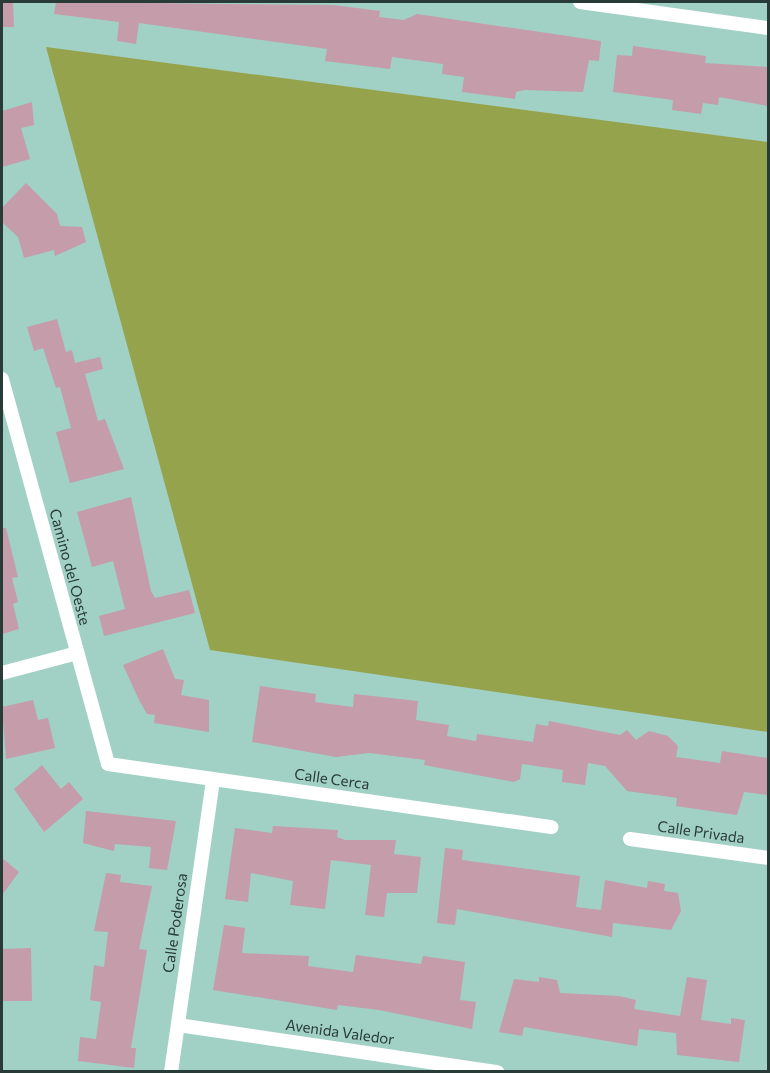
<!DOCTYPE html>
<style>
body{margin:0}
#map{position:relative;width:770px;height:1073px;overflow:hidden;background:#a1d0c4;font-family:Commissioner,sans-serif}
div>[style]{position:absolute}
.green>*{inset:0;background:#95a34c}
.building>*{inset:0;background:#c59ca9}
.minor>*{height:14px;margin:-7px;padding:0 7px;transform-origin:7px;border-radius:7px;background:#fff}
span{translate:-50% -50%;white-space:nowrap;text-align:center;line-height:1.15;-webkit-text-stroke:4.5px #a1d0c4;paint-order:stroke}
.street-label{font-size:15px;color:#283b36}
.frame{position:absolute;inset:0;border:3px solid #283b36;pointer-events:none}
</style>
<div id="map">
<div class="green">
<div style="clip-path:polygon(46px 47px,768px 142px,768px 732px,210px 650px)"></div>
</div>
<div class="building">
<div style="clip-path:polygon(2px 2px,13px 2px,14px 27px,2px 27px)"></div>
<div style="clip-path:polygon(56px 2px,333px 5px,380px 11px,379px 17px,404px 20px,417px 14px,601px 41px,599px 61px,589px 60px,583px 92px,525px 90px,516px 92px,515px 99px,462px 92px,464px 77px,442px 74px,443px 64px,392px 57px,390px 69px,325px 61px,327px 49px,139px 23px,136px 44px,117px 41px,119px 22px,54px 14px)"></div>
<div style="clip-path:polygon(633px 46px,706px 56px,705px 63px,768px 67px,768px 106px,719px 97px,718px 105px,703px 103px,701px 114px,672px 110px,673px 100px,613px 92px,617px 55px,632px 56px)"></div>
<div style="clip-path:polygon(32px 102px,34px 125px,21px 128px,30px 159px,2px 167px,2px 111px)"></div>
<div style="clip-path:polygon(26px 183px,57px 214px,60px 226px,82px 227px,86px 242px,55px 256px,54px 250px,24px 258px,18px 237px,2px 222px,2px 208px)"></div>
<div style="clip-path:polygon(57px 319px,66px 352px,72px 350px,75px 363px,100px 357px,103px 369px,85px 374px,98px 421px,105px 419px,124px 469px,70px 483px,56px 432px,71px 428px,60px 387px,56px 388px,43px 348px,34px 351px,27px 327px)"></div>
<div style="clip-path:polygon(131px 497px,151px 591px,155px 598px,189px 590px,195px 613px,104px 636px,99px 616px,125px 609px,113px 561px,92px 567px,77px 512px)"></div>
<div style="clip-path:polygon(2px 528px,6px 528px,18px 577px,12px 578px,18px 602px,13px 604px,19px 629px,2px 634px)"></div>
<div style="clip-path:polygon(163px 649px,175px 679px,184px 680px,181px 695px,209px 700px,209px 732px,154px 723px,155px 715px,147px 714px,139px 700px,123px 665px)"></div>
<div style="clip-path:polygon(260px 686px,316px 694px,315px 702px,353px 707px,354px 694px,418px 701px,416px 720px,449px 725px,447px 736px,476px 741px,477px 734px,533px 742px,536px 724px,548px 726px,549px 721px,620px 735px,627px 730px,636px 740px,649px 731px,668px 736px,678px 746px,676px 757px,720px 763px,722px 751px,768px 758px,768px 795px,744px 792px,737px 815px,676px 806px,677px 798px,627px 791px,605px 766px,588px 763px,585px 785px,562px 782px,563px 770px,522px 764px,520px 779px,514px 782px,424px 765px,425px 760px,369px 753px,336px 757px,252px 742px)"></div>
<div style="clip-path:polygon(33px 700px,38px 720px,48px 718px,55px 748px,6px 759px,2px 707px)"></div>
<div style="clip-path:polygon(42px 765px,61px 789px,69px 782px,83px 799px,44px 832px,14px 789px)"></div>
<div style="clip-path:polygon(86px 811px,176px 821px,167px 870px,149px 868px,151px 847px,115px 844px,114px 851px,83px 843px)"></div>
<div style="clip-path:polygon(273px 826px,338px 830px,337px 837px,345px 840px,396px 840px,394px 854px,421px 857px,417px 893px,387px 893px,384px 917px,365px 915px,371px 865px,331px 860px,325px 909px,290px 905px,293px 881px,251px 873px,248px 902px,225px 899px,235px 828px,272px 833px)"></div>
<div style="clip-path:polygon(445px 848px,463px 850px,462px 860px,580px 876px,576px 907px,601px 910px,605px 880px,647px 888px,648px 881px,665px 884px,664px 891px,678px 893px,681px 911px,671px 930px,613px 923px,612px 937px,457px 909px,455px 925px,437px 923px)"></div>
<div style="clip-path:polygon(2px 858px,19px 872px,2px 895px)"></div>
<div style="clip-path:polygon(106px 873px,121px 875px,120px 882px,152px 886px,139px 949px,147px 950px,131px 1048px,136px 1048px,134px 1068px,78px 1061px,80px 1037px,96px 1039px,101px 1002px,90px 1000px,94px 965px,104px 967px,108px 932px,94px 931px)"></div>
<div style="clip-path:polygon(224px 925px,245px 928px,242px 953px,309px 956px,308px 966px,353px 972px,356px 955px,421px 964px,423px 956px,465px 962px,460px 1000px,476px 1002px,472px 1029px,379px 1010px,338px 1005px,337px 1010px,213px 990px)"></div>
<div style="clip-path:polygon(31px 948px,32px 1001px,2px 1001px,2px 949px)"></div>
<div style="clip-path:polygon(539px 977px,557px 980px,560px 993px,619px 996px,636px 1000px,634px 1009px,680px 1016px,687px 977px,707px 980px,701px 1020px,731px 1024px,731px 1018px,745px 1020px,739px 1062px,677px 1055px,676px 1033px,639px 1029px,637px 1046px,524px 1027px,522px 1036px,499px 1032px,514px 979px,539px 982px)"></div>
</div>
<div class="minor">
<div style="left:580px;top:2px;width:190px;rotate:7.9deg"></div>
<div style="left:2px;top:379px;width:399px;rotate:74.6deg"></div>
<div style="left:108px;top:764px;width:448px;rotate:8.1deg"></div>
<div style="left:2px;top:673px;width:78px;rotate:-14.9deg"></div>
<div style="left:630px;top:839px;width:139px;rotate:7.8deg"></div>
<div style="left:178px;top:1025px;width:323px;rotate:8.4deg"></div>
<div style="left:171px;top:1072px;width:296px;rotate:-81.8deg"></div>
</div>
<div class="street-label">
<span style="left:70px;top:567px;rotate:75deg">Camino del Oeste</span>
<span style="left:332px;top:779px;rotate:8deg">Calle Cerca</span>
<span style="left:701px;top:832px;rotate:8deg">Calle Privada</span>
<span style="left:175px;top:923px;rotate:-82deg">Calle Poderosa</span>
<span style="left:340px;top:1032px;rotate:8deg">Avenida Valedor</span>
</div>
<div class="frame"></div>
</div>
